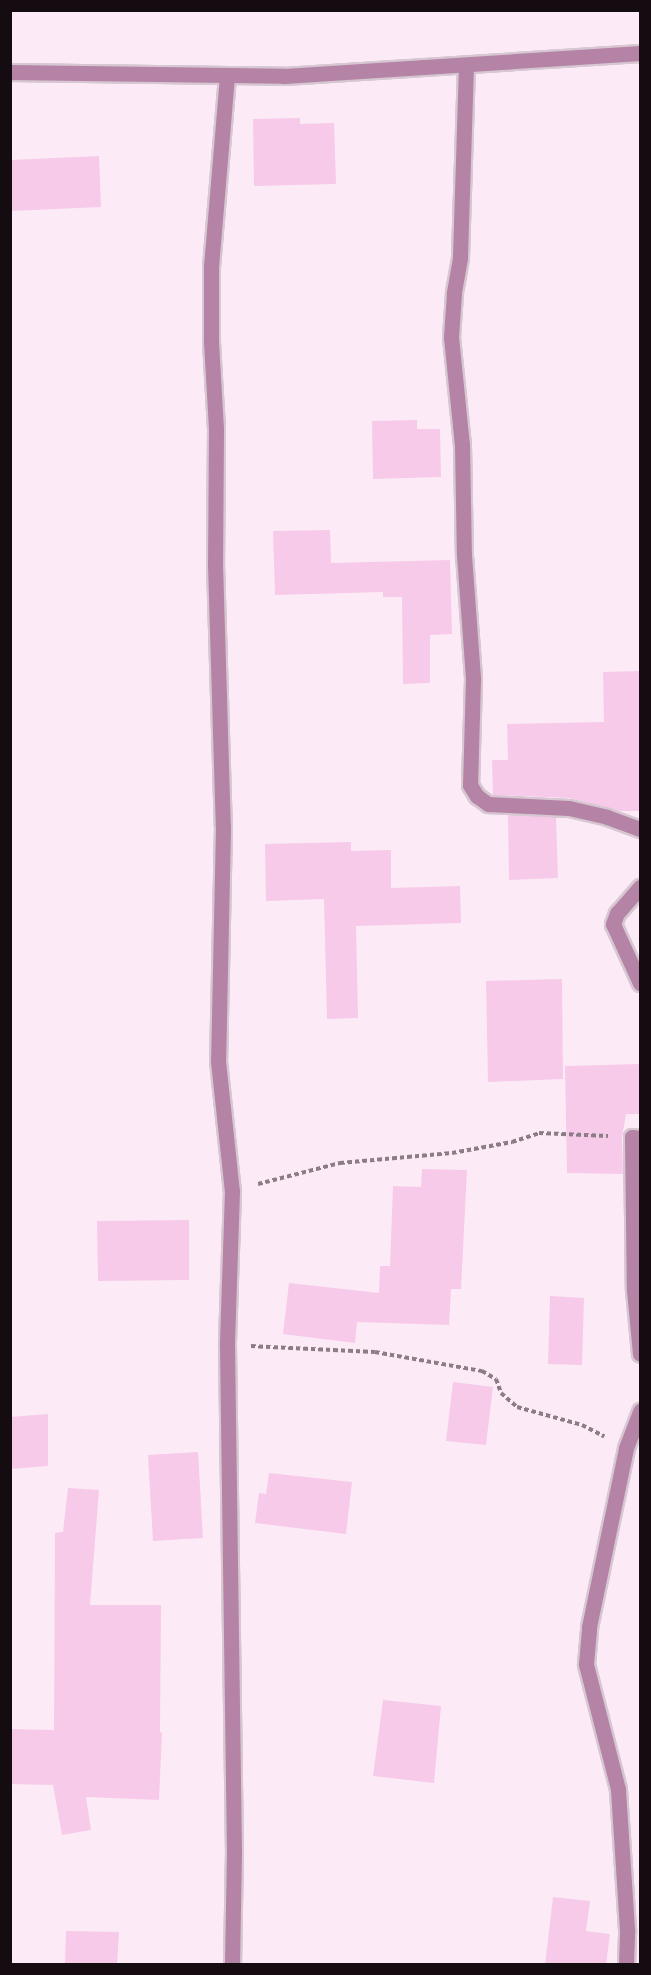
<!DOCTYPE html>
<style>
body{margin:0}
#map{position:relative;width:651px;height:1975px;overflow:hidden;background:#fcebf6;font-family:"Zilla Slab",serif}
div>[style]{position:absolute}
.building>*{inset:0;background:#f7cae9}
.path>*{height:4px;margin-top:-2px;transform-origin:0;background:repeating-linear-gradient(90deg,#8a7d86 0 4.5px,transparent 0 7.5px)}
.roads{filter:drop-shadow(2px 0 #d7c7d2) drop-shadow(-2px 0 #d7c7d2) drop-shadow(0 2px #d7c7d2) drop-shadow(0 -2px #d7c7d2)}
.street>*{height:15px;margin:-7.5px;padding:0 7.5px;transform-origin:7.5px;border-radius:7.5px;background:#b483a5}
span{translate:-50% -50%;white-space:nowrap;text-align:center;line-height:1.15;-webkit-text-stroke:4.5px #fefefe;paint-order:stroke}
.frame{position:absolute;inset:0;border:12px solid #150c12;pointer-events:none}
</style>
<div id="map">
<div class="building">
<div style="clip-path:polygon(300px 118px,300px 124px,334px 123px,336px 184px,254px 186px,253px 119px)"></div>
<div style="clip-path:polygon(99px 156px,101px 207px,10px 211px,10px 160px)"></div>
<div style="clip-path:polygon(417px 420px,417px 429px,440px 429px,441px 477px,373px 479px,372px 421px)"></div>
<div style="clip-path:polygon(330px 530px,331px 563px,450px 560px,452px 634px,430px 635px,430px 683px,403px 684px,402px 597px,383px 597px,383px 592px,275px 595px,273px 531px)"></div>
<div style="clip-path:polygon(640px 671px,640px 811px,619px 811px,569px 798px,493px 795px,492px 760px,508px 760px,507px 724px,604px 722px,603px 672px)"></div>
<div style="clip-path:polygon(508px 815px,556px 817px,558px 878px,509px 880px)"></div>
<div style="clip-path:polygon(351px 842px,351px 851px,391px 850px,391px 888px,460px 886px,461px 923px,356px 926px,358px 1018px,327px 1019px,324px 899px,266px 901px,265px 844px)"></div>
<div style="clip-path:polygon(562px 979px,563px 1079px,488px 1082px,486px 981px)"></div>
<div style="clip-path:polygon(640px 1064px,640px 1114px,626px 1114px,622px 1137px,623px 1174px,567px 1173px,565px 1066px)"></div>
<div style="clip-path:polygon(422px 1169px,467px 1170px,461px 1289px,451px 1289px,449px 1325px,357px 1322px,355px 1343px,283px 1334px,289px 1283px,379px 1293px,380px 1266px,390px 1266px,393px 1186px,421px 1187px)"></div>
<div style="clip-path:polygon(189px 1220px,189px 1280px,98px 1281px,97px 1221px)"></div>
<div style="clip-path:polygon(550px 1296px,584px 1298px,582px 1365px,548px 1364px)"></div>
<div style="clip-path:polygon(453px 1382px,493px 1387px,486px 1445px,446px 1441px)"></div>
<div style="clip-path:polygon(48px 1414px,48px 1466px,10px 1469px,10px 1417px)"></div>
<div style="clip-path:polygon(198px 1452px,203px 1538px,153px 1541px,148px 1455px)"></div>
<div style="clip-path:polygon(269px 1473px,352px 1482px,346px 1534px,255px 1523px,259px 1493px,266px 1494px)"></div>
<div style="clip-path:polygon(68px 1488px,99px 1490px,90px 1605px,161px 1605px,160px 1732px,162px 1733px,159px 1800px,86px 1797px,91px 1830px,62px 1835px,53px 1785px,10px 1784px,10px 1729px,54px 1730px,55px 1533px,63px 1532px)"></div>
<div style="clip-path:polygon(383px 1700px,441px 1706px,434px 1783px,373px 1776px)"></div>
<div style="clip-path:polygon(553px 1897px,590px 1901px,586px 1931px,610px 1934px,606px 1965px,545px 1965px)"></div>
<div style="clip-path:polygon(66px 1931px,119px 1932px,117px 1965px,65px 1965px)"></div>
</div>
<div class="path">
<div style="left:258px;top:1184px;width:85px;rotate:-14.4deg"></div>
<div style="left:340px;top:1163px;width:112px;rotate:-5.1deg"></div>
<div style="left:452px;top:1153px;width:61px;rotate:-10.4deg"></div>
<div style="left:512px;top:1142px;width:28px;rotate:-18deg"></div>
<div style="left:539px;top:1133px;width:69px;rotate:2.5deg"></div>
<div style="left:251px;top:1346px;width:124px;rotate:2.8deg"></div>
<div style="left:375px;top:1352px;width:109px;rotate:10.1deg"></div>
<div style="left:482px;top:1371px;width:16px;rotate:30deg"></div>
<div style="left:496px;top:1379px;width:15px;rotate:70deg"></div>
<div style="left:501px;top:1393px;width:21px;rotate:41deg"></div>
<div style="left:517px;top:1407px;width:67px;rotate:15.5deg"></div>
<div style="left:582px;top:1425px;width:25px;rotate:27deg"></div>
</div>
<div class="roads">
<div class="street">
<div style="left:466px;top:65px;width:193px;rotate:91.8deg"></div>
<div style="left:460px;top:258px;width:36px;rotate:100deg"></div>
<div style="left:454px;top:293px;width:44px;rotate:93.9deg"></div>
<div style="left:451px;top:337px;width:109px;rotate:84.2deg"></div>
<div style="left:462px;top:445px;width:110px;rotate:89deg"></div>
<div style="left:464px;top:555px;width:124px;rotate:85.8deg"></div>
<div style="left:473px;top:679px;width:106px;rotate:91.6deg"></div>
<div style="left:470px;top:785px;width:13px;rotate:58deg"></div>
<div style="left:477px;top:796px;width:14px;rotate:36deg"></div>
<div style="left:488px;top:804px;width:81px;rotate:2.8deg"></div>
<div style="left:569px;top:808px;width:39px;rotate:13deg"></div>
<div style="left:607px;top:817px;width:35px;rotate:20deg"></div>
<div style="left:10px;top:72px;width:274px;rotate:0.8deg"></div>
<div style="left:284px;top:76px;width:357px;rotate:-3.7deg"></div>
<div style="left:227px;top:76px;width:191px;rotate:94.8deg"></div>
<div style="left:211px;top:266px;width:76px;rotate:90deg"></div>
<div style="left:211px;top:342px;width:87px;rotate:86.7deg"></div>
<div style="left:216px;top:429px;width:134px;rotate:90.4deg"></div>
<div style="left:215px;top:563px;width:264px;rotate:88.3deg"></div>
<div style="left:223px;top:827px;width:234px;rotate:91.2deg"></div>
<div style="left:218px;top:1061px;width:131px;rotate:83.9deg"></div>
<div style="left:232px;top:1191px;width:154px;rotate:91.9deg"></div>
<div style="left:227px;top:1345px;width:505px;rotate:89.21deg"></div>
<div style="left:234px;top:1850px;width:114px;rotate:91deg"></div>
<div style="left:640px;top:887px;width:35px;rotate:131deg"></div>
<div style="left:617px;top:913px;width:12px;rotate:110deg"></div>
<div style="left:613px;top:924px;width:65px;rotate:65.4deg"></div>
<div style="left:640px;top:1138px;width:8px;rotate:-173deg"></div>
<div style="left:632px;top:1137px;width:153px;rotate:89.3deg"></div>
<div style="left:634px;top:1290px;width:64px;rotate:84.6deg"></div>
<div style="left:626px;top:1964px;width:35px;rotate:-88deg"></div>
<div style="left:627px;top:1929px;width:140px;rotate:-93.7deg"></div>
<div style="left:618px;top:1789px;width:129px;rotate:-104.4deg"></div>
<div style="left:586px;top:1664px;width:37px;rotate:-85deg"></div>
<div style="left:589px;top:1627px;width:183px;rotate:-78.3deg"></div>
<div style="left:626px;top:1448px;width:40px;rotate:-69deg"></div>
</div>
</div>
<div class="frame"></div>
</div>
